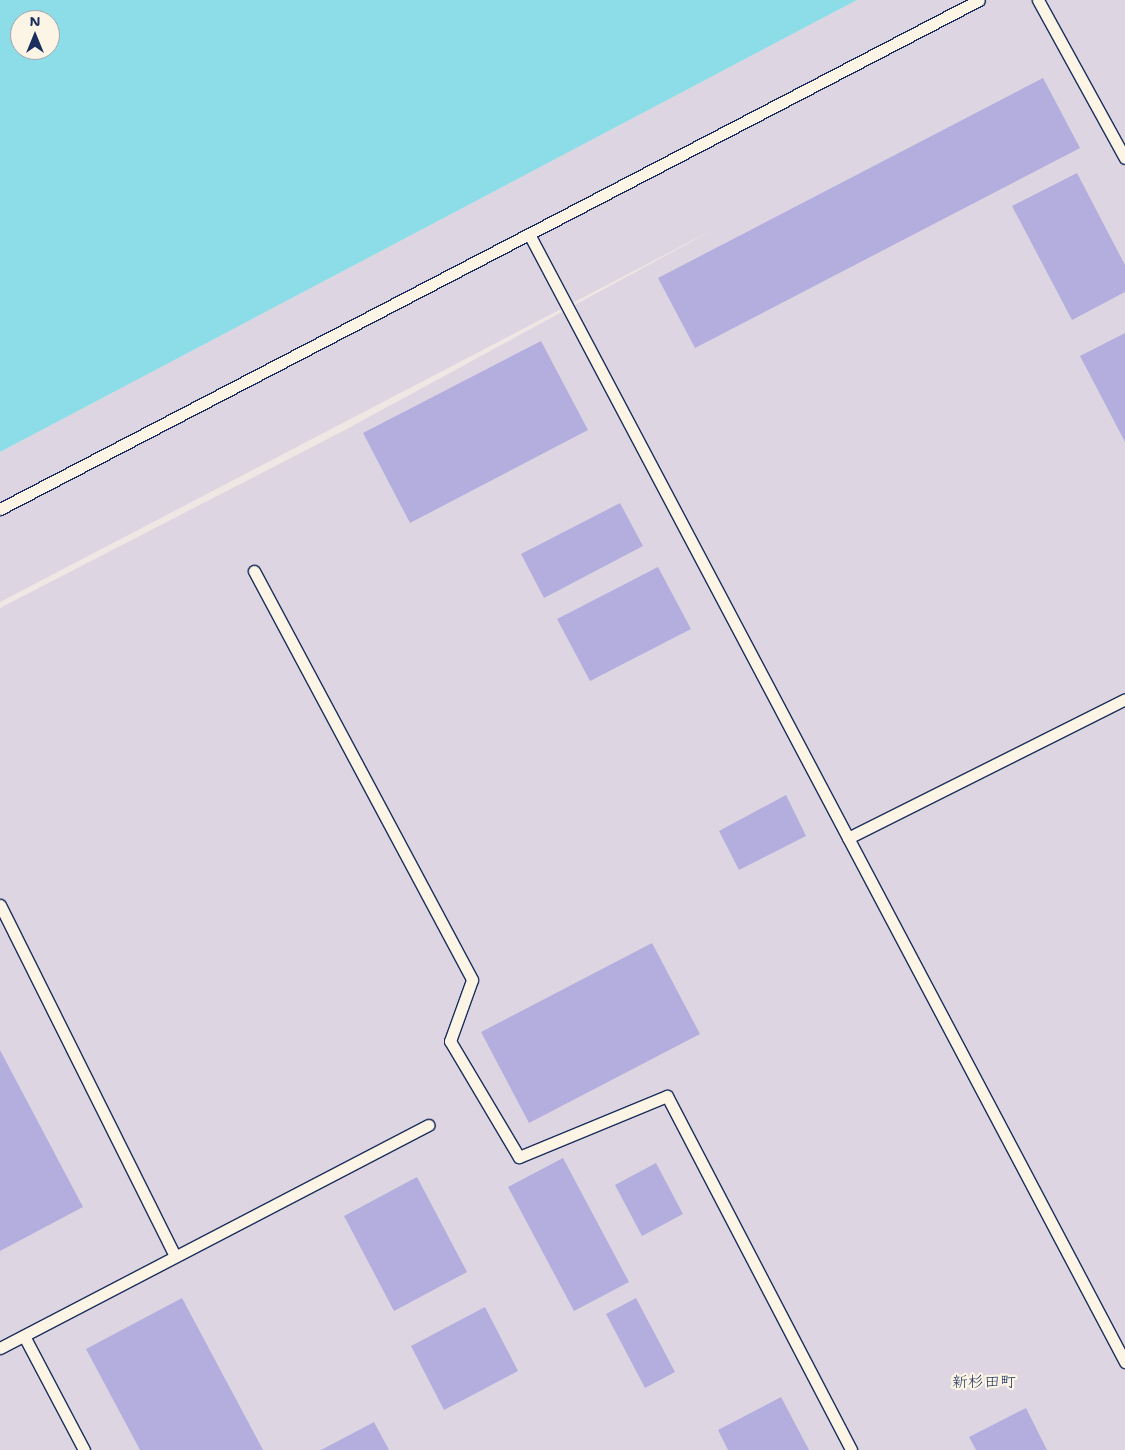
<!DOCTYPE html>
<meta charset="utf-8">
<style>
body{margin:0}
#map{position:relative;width:1125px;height:1450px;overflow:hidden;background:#eee7e4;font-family:"Shantell Sans","Klee One",sans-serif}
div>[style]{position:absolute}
.built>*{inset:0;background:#ddd6e2}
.water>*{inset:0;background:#8cdde7}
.building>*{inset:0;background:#b4aedf}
.roads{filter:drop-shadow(1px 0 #1b2f5e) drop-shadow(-1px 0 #1b2f5e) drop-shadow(0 1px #1b2f5e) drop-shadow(0 -1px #1b2f5e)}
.service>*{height:11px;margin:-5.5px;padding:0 5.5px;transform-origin:5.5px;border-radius:5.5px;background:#fcf5e5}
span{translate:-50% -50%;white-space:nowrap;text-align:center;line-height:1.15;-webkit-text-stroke:4.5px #fcf5e5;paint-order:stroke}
.neighbourhood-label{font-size:16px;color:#1b2f5e}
.north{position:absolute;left:10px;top:10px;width:50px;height:50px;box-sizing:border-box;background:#fcf5e5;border:1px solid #a2a6af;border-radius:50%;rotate:0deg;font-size:14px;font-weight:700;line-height:20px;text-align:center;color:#1b2f5e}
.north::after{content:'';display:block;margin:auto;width:18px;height:22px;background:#1b2f5e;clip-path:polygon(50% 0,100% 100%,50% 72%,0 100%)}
</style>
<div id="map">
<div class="built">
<div style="clip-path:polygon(857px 0,1125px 0,1125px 1450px,0 1450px,0 608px,343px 431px,720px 226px,0 602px,0 452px)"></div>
</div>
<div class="water">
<div style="clip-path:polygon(evenodd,0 0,857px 0,0 452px,0 0,20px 20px,50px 20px,50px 50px,20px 50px,20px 20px)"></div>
</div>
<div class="building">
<div style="clip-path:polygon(1043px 78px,1080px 148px,695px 348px,658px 278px)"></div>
<div style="clip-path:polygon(1077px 173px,1125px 265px,1125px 292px,1072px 320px,1012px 206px)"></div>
<div style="clip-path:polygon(1125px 333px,1125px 442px,1080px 356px)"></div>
<div style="clip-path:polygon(541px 341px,588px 430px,410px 523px,363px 433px)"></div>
<div style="clip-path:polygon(620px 503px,643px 546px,544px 598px,521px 554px)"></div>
<div style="clip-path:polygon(658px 567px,691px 629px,590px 681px,557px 619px)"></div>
<div style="clip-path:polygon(786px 795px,806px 836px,739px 870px,719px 831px)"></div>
<div style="clip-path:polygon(652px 943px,700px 1034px,529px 1123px,481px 1032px)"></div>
<div style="clip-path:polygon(0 1050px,83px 1207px,0 1251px)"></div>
<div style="clip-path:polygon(563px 1158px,629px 1282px,574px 1311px,508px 1187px)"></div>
<div style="clip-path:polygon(656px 1163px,683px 1214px,642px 1236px,615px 1185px)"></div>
<div style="clip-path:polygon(417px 1177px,467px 1272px,394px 1311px,344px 1216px)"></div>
<div style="clip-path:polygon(182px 1298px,263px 1450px,140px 1450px,86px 1349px)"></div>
<div style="clip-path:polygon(636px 1298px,675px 1372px,645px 1388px,606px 1314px)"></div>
<div style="clip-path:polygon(485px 1307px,518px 1371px,444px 1410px,411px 1346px)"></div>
<div style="clip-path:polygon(781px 1397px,809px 1450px,728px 1450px,718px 1430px)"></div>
<div style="clip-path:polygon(1026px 1408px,1047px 1450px,976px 1450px,969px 1437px)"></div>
<div style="clip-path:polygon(374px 1422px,389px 1450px,321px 1450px)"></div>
</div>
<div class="roads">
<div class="service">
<div style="left:1038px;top:0;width:180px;rotate:61.2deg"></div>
<div style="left:529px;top:234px;width:1276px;rotate:62.15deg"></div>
<div style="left:0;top:509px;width:1103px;rotate:-27.47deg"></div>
<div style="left:254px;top:571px;width:463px;rotate:61.9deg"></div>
<div style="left:472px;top:980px;width:65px;rotate:109.8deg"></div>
<div style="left:450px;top:1041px;width:135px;rotate:59.3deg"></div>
<div style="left:519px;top:1157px;width:160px;rotate:-22.4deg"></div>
<div style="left:667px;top:1096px;width:399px;rotate:62.5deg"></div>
<div style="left:848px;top:838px;width:310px;rotate:-26.6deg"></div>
<div style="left:0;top:905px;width:392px;rotate:63.5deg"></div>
<div style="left:24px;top:1336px;width:129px;rotate:62.2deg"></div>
<div style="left:0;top:1348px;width:483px;rotate:-27.5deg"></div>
</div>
</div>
<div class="neighbourhood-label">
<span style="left:984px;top:1382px">新杉田町</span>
</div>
<div class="north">N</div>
</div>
